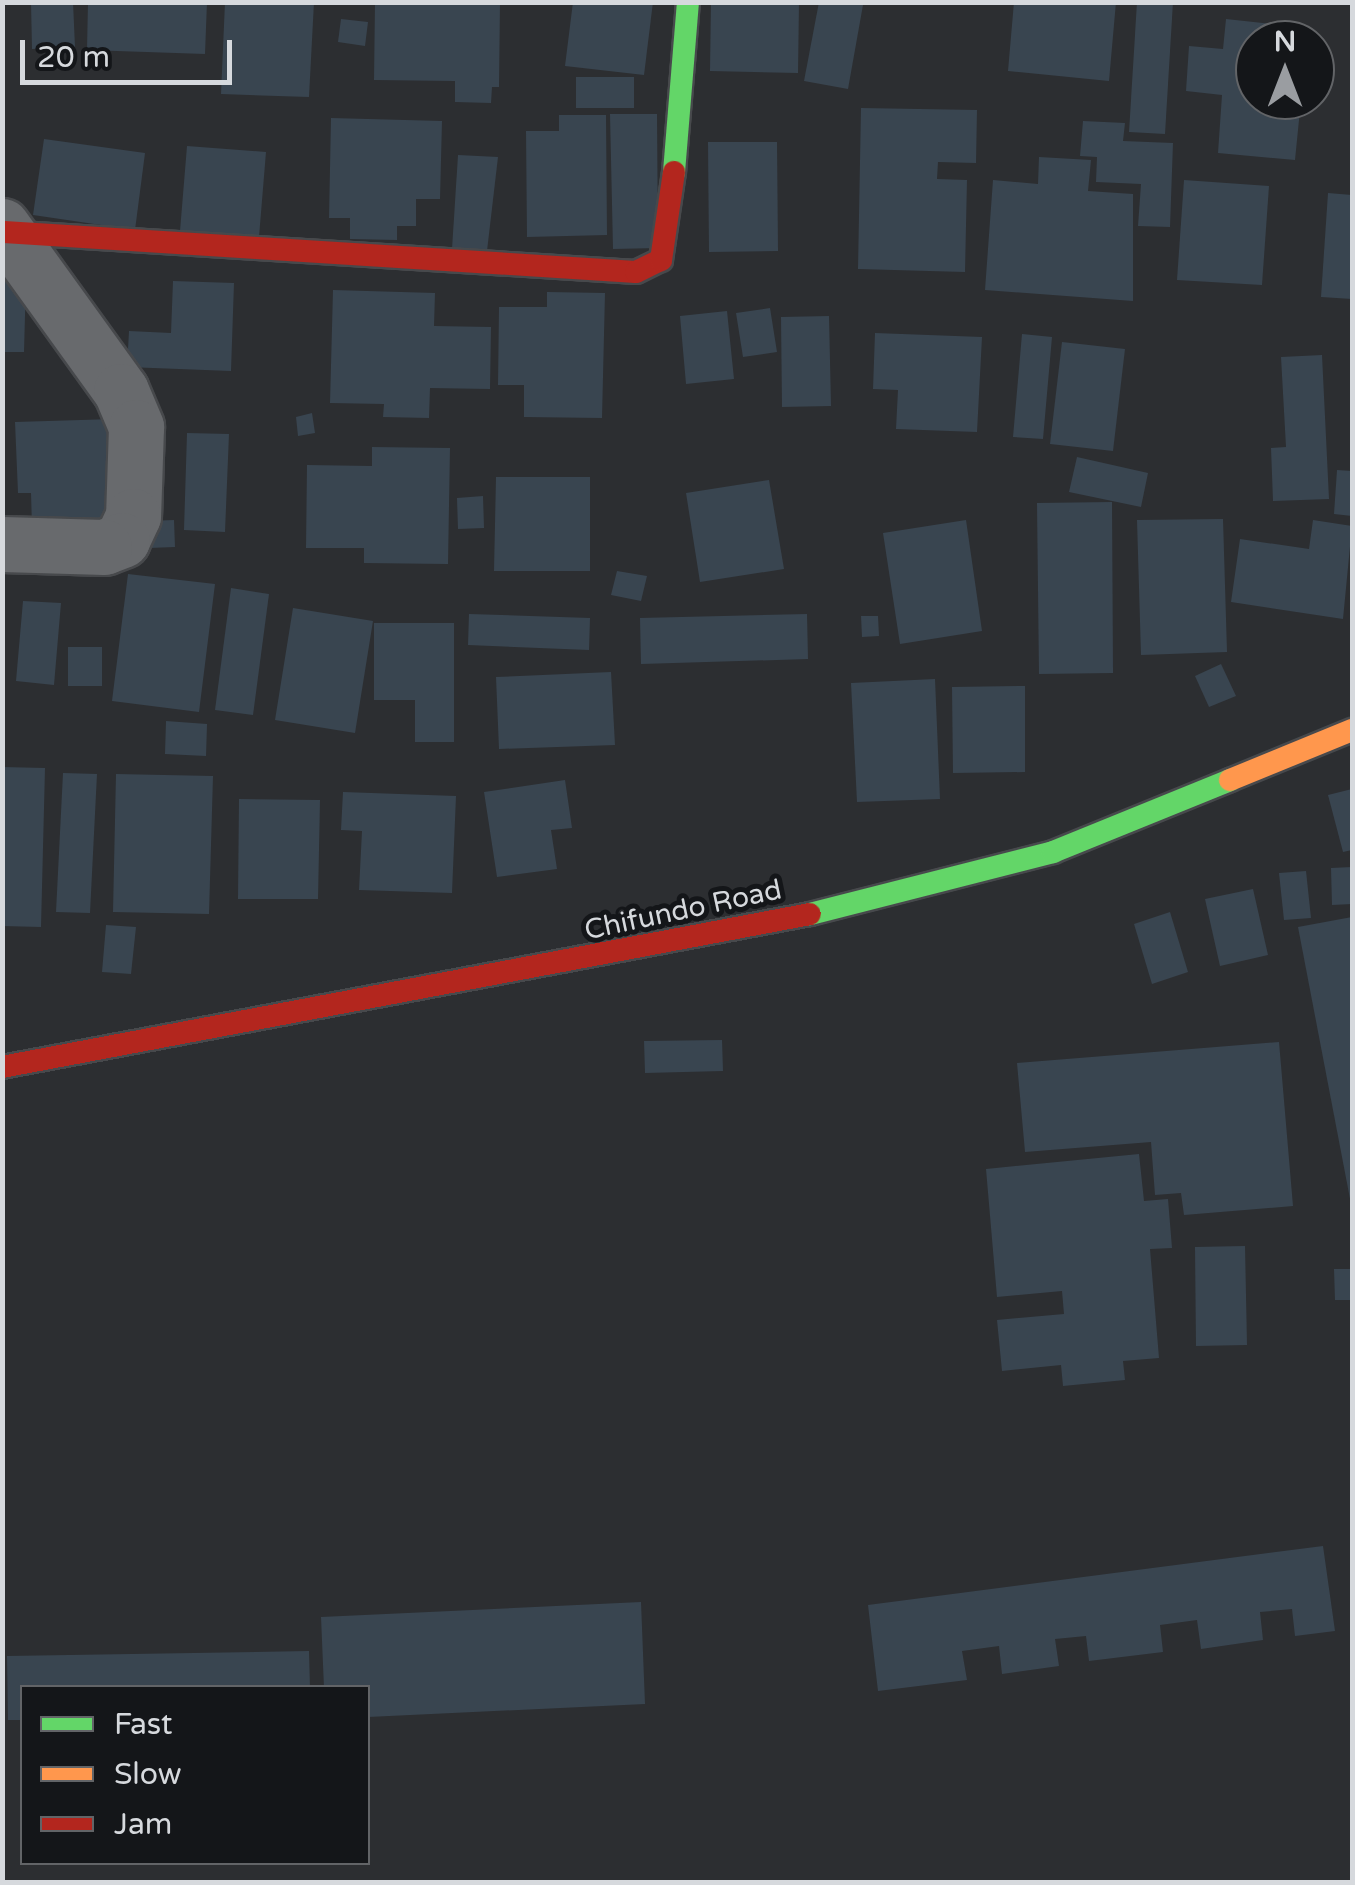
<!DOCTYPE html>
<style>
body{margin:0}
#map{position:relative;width:1355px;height:1885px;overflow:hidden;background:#2c2e31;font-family:"Varela Round",sans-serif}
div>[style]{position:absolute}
.building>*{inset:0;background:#394550}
.roads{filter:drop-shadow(2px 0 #47494c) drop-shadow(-2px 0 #47494c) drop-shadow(0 2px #47494c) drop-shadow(0 -2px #47494c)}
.street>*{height:55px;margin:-27.5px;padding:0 27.5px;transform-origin:27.5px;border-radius:27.5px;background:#686a6d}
.fast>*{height:22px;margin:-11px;padding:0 11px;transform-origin:11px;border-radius:11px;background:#63d668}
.slow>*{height:22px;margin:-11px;padding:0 11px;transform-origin:11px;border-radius:11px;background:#ff974d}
.jam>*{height:22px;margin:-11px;padding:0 11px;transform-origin:11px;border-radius:11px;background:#b3261e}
span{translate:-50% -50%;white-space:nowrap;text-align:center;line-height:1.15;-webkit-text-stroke:10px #141619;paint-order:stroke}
.street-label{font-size:28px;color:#d6d9dd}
.frame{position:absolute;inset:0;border:5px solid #d6d9dd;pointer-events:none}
.legend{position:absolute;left:20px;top:1685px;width:350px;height:180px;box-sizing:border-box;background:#141619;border:2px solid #626467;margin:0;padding:12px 18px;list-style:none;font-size:30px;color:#d6d9dd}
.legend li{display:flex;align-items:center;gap:20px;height:50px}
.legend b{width:50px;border:2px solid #626467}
.north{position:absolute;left:1235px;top:20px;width:100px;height:100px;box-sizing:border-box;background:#141619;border:2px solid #626467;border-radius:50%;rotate:0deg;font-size:28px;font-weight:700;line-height:40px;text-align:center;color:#d6d9dd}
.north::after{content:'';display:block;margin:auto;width:35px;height:45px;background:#9a9da1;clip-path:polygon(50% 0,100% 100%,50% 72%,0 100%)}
.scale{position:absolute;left:20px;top:40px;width:212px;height:45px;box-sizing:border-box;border:5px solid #d6d9dd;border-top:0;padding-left:12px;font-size:30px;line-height:35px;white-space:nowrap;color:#d6d9dd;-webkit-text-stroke:8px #141619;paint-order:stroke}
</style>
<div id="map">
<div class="building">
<div style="clip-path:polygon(31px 2px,73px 2px,75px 47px,32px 49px)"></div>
<div style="clip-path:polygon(88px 2px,207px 2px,205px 54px,87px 50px)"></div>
<div style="clip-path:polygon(225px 2px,314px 2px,309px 97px,221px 94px)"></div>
<div style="clip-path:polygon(375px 2px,500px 2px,499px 87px,492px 87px,491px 103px,455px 102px,455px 81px,374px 80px)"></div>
<div style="clip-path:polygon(573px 2px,653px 2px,644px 75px,565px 66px)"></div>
<div style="clip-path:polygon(711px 2px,799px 2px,798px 73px,710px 71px)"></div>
<div style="clip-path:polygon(819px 2px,863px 5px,848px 89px,804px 81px)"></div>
<div style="clip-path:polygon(1014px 2px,1116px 2px,1109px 81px,1008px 71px)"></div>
<div style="clip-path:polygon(1137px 2px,1173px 2px,1165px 134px,1129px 132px)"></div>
<div style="clip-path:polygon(341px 19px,368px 22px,365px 46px,338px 42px)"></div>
<div style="clip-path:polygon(1226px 19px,1280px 25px,1279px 40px,1255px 40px,1255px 100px,1301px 100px,1295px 160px,1218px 153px,1222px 95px,1186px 91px,1189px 46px,1223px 49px)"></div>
<div style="clip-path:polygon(576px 77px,634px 77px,634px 108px,576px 108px)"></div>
<div style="clip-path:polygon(861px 108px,977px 110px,976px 163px,938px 162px,937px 179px,967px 180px,965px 272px,858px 269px)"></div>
<div style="clip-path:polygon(610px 114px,657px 114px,658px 248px,613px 249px)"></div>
<div style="clip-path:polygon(559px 115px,606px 115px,607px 235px,527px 237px,526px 131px,559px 131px)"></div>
<div style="clip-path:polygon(331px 118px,442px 121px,440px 199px,416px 199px,416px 226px,397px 226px,397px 240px,350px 239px,350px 218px,329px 218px)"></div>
<div style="clip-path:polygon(1083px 121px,1125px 123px,1123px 141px,1173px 143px,1170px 227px,1138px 226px,1141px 184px,1096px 182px,1097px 157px,1080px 156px)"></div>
<div style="clip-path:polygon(44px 139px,145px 153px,135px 230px,33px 215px)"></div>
<div style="clip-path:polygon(708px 142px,777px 142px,778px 251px,709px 252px)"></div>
<div style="clip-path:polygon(187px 146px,266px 152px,259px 237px,180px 231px)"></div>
<div style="clip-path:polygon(458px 155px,498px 157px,487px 251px,452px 249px)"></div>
<div style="clip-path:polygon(1039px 157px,1091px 160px,1088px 191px,1133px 194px,1133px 301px,985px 290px,993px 180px,1038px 184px)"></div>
<div style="clip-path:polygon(1184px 180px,1269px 186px,1262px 285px,1177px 280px)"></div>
<div style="clip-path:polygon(1328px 193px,1352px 195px,1352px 299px,1321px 297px)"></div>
<div style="clip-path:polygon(2px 279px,26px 279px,24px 352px,2px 352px)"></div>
<div style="clip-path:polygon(173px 281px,234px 283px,231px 371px,127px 367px,129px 331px,171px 333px)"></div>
<div style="clip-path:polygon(333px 290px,435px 293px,434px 326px,491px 327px,490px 389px,430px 388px,429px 418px,383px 417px,384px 404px,330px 403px)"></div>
<div style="clip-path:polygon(547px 292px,605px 293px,602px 418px,524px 417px,524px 385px,498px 385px,499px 307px,547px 307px)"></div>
<div style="clip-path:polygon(770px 308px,777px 352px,743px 357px,736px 313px)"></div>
<div style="clip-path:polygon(727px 311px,734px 379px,686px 384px,680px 316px)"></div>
<div style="clip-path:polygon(829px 316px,831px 406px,782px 407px,781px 317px)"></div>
<div style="clip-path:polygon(875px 333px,982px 337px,977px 432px,896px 429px,898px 390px,873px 389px)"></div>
<div style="clip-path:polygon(1022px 334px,1052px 337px,1043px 439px,1013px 437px)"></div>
<div style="clip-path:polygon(1062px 342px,1125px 349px,1113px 451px,1050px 444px)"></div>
<div style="clip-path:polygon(1322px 355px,1329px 499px,1273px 501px,1271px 448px,1286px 447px,1281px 357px)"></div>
<div style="clip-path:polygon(312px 413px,315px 433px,298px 436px,296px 417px)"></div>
<div style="clip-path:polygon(114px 419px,116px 525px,32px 527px,31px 493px,18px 493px,15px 422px)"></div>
<div style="clip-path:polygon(187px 433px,229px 434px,225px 532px,184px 530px)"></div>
<div style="clip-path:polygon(372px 447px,450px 448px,448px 564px,364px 563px,364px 548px,306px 548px,307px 465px,372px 466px)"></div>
<div style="clip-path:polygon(1077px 457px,1148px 473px,1141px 507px,1069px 492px)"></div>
<div style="clip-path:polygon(1337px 470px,1352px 471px,1352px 516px,1334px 514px)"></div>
<div style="clip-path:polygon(496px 477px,590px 477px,590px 571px,494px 571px)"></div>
<div style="clip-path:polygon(769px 480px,784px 569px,700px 582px,686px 493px)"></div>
<div style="clip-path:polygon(483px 496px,484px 528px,458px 529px,457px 498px)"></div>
<div style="clip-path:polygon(1112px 502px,1113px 673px,1039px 674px,1037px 503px)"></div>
<div style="clip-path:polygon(1223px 519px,1227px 652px,1141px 655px,1137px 520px)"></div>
<div style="clip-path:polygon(174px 520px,175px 547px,149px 548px,148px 521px)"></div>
<div style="clip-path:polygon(966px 520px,982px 631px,900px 644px,883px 533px)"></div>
<div style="clip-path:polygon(1313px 520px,1352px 526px,1343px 619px,1231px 602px,1240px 539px,1309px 549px)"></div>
<div style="clip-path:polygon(617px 571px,647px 576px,641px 601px,611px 595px)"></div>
<div style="clip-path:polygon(128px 574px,215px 584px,199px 712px,112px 701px)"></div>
<div style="clip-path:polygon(231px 588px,269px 594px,253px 715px,215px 710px)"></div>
<div style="clip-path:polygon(23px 601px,61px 603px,54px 685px,16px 681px)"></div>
<div style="clip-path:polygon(293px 608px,373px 621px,355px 733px,275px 720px)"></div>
<div style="clip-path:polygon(469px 614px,590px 618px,589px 650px,468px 645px)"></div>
<div style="clip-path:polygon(807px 614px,808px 659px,641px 664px,640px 618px)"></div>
<div style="clip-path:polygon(861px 616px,878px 616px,879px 636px,862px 637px)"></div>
<div style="clip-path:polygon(374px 623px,454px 623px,454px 742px,415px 742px,415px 700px,374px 700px)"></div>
<div style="clip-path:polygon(68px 647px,102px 647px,102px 686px,68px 686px)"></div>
<div style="clip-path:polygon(1221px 664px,1236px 696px,1209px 707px,1195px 676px)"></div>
<div style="clip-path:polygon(611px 672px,615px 745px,499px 749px,496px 677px)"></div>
<div style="clip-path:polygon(935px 679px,940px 799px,857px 802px,851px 683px)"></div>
<div style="clip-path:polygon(1025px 686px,1025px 772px,953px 773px,952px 687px)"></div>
<div style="clip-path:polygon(166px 721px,207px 724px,206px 756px,165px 754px)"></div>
<div style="clip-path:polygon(2px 767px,45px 768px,41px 927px,2px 926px)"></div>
<div style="clip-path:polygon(63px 773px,97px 774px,90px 913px,56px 912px)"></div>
<div style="clip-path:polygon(116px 774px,213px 776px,209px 914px,113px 912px)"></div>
<div style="clip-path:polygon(565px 780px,572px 828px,551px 830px,557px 869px,497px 877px,484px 792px)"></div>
<div style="clip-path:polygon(1352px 789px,1352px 850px,1343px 852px,1328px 795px)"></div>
<div style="clip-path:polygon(343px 792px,456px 796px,452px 893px,359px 890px,362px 831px,341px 830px)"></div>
<div style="clip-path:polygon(239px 799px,320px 800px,318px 899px,238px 899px)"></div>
<div style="clip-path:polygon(1352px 867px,1352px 904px,1332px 905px,1331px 868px)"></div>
<div style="clip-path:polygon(1306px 871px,1311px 918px,1284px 920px,1279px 873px)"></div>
<div style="clip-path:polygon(1253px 889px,1268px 955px,1220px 966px,1205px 899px)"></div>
<div style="clip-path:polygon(1170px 912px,1188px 972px,1152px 984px,1134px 924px)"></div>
<div style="clip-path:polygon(1352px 917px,1352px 1204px,1351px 1204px,1298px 927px)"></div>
<div style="clip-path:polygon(106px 925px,136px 927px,131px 974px,102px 972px)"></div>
<div style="clip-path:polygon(722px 1040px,723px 1071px,645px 1073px,644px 1041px)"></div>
<div style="clip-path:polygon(1279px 1042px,1293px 1206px,1184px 1215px,1181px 1193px,1155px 1195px,1151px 1142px,1025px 1152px,1017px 1063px)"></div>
<div style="clip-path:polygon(1139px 1154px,1144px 1201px,1168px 1199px,1172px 1248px,1150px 1249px,1159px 1358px,1123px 1361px,1125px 1380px,1063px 1386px,1061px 1365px,1002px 1371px,997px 1320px,1064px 1314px,1062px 1291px,997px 1297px,986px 1169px)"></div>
<div style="clip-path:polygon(1245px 1246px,1247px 1345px,1196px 1346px,1195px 1247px)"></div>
<div style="clip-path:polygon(1334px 1269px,1352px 1269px,1352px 1300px,1335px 1300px)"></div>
<div style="clip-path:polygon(1323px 1546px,1335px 1631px,1295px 1636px,1292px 1609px,1260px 1612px,1263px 1640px,1201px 1649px,1197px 1620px,1160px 1625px,1163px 1652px,1089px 1661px,1086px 1636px,1055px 1639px,1059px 1666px,1002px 1674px,999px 1646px,962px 1651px,967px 1680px,878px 1691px,868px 1605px)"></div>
<div style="clip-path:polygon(641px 1602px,645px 1704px,368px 1717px,368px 1688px,324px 1688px,321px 1617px)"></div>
<div style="clip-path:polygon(309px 1651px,310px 1688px,22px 1688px,22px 1720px,8px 1720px,7px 1656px)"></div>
</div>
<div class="roads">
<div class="street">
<div style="left:2px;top:226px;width:203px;rotate:54.2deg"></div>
<div style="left:121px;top:391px;width:39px;rotate:67deg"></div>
<div style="left:136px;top:427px;width:89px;rotate:91.9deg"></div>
<div style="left:133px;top:516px;width:26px;rotate:115deg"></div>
<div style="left:122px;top:540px;width:19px;rotate:159deg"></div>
<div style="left:104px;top:547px;width:102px;rotate:-178.3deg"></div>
</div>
<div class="fast">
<div style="left:674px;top:172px;width:171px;rotate:-85.3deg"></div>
<div style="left:810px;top:914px;width:251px;rotate:-14.3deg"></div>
<div style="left:1053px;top:852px;width:191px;rotate:-22.1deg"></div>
</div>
<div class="slow">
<div style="left:1230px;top:780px;width:132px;rotate:-22.3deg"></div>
</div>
<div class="jam">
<div style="left:4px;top:232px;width:633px;rotate:3.62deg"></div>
<div style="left:636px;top:272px;width:28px;rotate:-26deg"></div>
<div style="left:661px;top:260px;width:89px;rotate:-81.6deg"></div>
<div style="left:2px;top:1067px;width:822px;rotate:-10.72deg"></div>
</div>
</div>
<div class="street-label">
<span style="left:683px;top:910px;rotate:-12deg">Chifundo Road</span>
</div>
<div class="frame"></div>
<ul class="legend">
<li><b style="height:12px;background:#63d668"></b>Fast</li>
<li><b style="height:12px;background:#ff974d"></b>Slow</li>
<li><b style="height:12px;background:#b3261e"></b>Jam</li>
</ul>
<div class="north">N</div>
<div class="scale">20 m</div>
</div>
